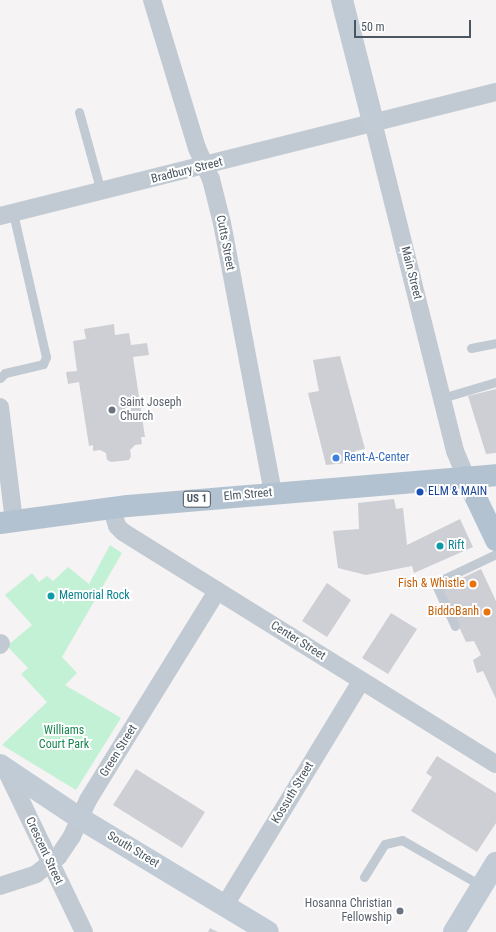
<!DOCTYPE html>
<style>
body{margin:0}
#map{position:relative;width:496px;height:932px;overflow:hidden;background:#f5f3f3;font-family:"Roboto Condensed",sans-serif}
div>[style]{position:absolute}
.green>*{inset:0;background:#c3f1d5}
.building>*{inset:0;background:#cdcfd5}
.lane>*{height:9px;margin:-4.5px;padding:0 4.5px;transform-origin:4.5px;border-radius:4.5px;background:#c1cad2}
.street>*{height:18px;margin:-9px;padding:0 9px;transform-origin:9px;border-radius:9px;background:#c1cad2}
.secondary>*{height:22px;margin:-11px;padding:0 11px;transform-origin:11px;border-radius:11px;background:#c1cbd6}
.primary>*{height:22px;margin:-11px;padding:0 11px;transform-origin:11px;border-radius:11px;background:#b3c2d1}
.dots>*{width:11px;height:11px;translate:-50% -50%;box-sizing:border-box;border:2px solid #fff;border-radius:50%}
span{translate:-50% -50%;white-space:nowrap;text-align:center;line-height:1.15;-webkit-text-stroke:4px #fff;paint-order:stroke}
.shield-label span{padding:1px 3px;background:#fff;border:1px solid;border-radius:3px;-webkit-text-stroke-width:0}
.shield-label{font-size:11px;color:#4a5661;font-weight:700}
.street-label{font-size:12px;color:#4a5661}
.worship-label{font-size:12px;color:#5b616d}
.left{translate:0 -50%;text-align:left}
.right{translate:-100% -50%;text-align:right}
.shop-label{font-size:12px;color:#366cbe}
.transit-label{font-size:12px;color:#164399}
.culture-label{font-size:12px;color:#0d838f}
.food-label{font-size:12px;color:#c56008}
.park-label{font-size:12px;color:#17864f}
.scale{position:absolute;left:354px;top:20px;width:117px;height:18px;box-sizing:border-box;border:2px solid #4a5661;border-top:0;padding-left:5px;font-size:12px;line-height:14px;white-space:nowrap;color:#4a5661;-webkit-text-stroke:3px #fff;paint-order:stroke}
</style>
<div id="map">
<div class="green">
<div style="clip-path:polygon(110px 545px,122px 553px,62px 657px,77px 673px,65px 685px,121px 718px,76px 790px,2px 745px,47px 702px,21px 674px,28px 668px,7px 646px,32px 625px,5px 595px,32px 573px,39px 582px,47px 576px,53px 581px,68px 567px,89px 584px)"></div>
</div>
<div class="building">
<div style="clip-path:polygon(114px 324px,115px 335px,129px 333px,131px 345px,147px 343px,149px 355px,133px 357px,145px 437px,141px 437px,142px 444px,135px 445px,130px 450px,131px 456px,129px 460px,111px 462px,107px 460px,106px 453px,100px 450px,93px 451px,93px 445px,89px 446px,79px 382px,68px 384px,66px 372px,77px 371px,73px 341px,86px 339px,84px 329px)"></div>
<div style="clip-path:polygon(340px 356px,365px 449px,355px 451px,357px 462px,326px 465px,308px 393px,319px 391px,313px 360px)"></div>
<div style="clip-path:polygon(496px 389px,496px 453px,486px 454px,468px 396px)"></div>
<div style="clip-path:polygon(394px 499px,396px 509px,403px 508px,407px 545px,460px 519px,473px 547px,414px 573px,412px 566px,366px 575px,338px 568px,333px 531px,359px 529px,358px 503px)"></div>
<div style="clip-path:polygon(481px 569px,496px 601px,496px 699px,483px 671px,477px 673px,473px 660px,481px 655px,474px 641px,466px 642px,441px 588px)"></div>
<div style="clip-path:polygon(327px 583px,351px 600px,327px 637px,302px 621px)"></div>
<div style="clip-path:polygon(391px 613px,417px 629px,388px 674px,362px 658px)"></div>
<div style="clip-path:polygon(437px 756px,496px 793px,496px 823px,477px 852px,411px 811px,432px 777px,426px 773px)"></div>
<div style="clip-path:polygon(136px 769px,205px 812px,182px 848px,113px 805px)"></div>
<div style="clip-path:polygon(210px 928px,218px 932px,208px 932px)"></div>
</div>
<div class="lane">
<div style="left:79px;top:112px;width:83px;rotate:74.6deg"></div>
<div style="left:471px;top:348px;width:25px;rotate:-11deg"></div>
<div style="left:0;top:378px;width:7px;rotate:-45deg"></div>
<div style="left:5px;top:373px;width:39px;rotate:-13deg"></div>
<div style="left:43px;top:364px;width:8px;rotate:-67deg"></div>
<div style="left:46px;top:357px;width:148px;rotate:-102.9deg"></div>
<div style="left:442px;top:398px;width:56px;rotate:-16.5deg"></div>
<div style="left:455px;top:626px;width:47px;rotate:-114.9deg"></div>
<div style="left:435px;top:583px;width:68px;rotate:-25.4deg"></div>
<div style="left:364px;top:877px;width:39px;rotate:-58deg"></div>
<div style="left:385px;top:844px;width:17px;rotate:-13deg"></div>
<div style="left:402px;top:840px;width:92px;rotate:29.9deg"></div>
</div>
<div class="street">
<div style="left:152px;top:0;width:155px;rotate:73.1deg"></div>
<div style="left:197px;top:148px;width:34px;rotate:66deg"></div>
<div style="left:211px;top:179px;width:45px;rotate:76deg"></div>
<div style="left:222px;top:223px;width:275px;rotate:79.3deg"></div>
<div style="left:373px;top:122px;width:339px;rotate:76deg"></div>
<div style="left:455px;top:451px;width:28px;rotate:67deg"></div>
<div style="left:0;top:216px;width:511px;rotate:-14.04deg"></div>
<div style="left:0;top:407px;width:115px;rotate:83deg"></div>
<div style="left:111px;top:507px;width:20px;rotate:72deg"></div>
<div style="left:117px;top:526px;width:8px;rotate:45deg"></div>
<div style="left:123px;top:532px;width:439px;rotate:31.9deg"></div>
<div style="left:0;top:645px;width:2px;rotate:-63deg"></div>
<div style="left:6px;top:770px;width:180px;rotate:64.3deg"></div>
<div style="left:0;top:886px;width:38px;rotate:-18deg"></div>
<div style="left:36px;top:874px;width:28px;rotate:-38deg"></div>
<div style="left:58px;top:857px;width:25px;rotate:-56deg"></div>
<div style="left:72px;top:836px;width:39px;rotate:-66deg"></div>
<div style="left:88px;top:800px;width:246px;rotate:-58.3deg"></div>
<div style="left:225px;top:905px;width:262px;rotate:-58.7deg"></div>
</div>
<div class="secondary">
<div style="left:342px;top:0;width:126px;rotate:75.7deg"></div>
<div style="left:0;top:765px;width:97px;rotate:33.7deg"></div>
<div style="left:81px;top:819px;width:218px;rotate:31.1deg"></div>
<div style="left:454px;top:932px;width:81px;rotate:-58.7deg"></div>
</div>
<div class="primary">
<div style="left:466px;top:477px;width:70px;rotate:64.5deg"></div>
<div style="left:0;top:523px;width:129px;rotate:-7.6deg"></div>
<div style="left:128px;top:506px;width:369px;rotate:-4.8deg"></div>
</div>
<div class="dots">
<div style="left:112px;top:410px;background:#6b7280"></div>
<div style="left:336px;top:458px;background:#3f7fe0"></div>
<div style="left:420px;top:492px;background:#1a4fb4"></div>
<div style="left:440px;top:546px;background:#0f9aa8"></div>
<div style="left:473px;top:584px;background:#e8710a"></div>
<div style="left:51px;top:596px;background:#0f9aa8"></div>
<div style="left:487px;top:612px;background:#e8710a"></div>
<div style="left:400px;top:911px;background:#6b7280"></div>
</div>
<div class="shield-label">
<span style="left:197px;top:499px">US 1</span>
</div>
<div class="street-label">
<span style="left:187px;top:171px;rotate:-14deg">Bradbury Street</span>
<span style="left:225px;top:243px;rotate:79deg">Cutts Street</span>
<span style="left:411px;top:273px;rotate:76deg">Main Street</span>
<span style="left:248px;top:495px;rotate:-5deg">Elm Street</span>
<span style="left:298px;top:641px;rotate:32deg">Center Street</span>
<span style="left:119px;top:751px;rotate:-58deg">Green Street</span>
<span style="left:293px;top:793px;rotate:-59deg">Kossuth Street</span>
<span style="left:133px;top:850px;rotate:31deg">South Street</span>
<span style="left:44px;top:851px;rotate:65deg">Crescent Street</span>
</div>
<div class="worship-label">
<span class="left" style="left:120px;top:410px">Saint Joseph<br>Church</span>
<span class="right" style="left:392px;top:911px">Hosanna Christian<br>Fellowship</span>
</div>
<div class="shop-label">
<span class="left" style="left:344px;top:458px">Rent-A-Center</span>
</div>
<div class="transit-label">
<span class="left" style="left:428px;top:492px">ELM &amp; MAIN</span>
</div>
<div class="culture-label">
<span class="left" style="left:448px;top:546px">Rift</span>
<span class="left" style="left:59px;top:596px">Memorial Rock</span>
</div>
<div class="food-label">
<span class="right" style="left:465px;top:584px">Fish &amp; Whistle</span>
<span class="right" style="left:479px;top:612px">BiddoBanh</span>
</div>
<div class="park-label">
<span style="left:64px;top:738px">Williams<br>Court Park</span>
</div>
<div class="scale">50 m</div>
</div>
